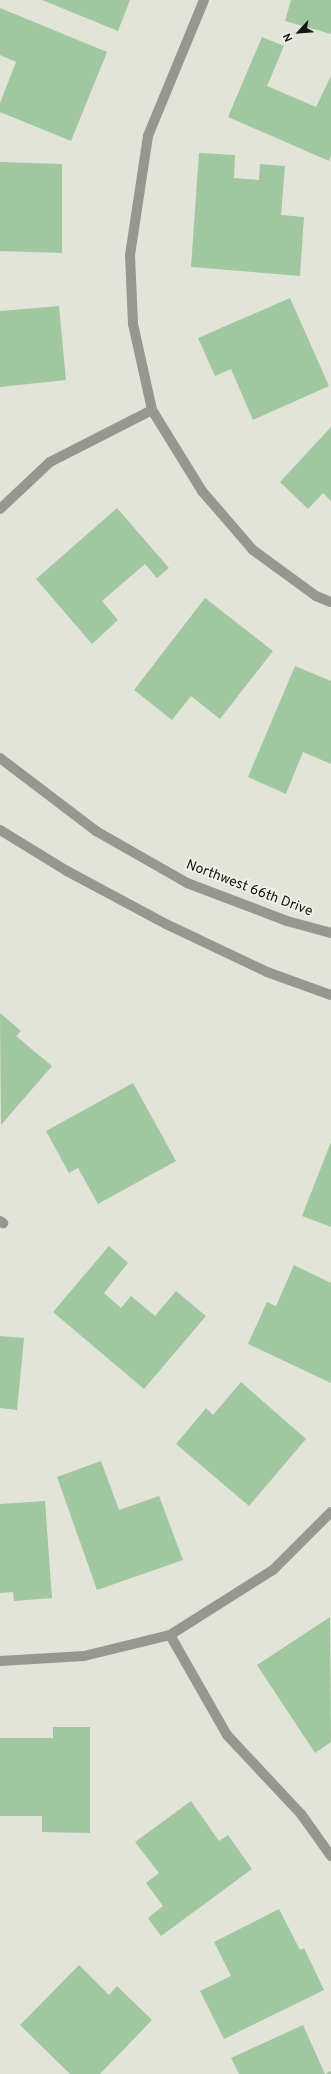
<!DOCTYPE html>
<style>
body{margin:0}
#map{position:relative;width:331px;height:2074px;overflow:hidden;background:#e2e4d9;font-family:Overpass,sans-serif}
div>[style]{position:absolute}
.building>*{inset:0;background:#a0c79f}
.minor>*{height:10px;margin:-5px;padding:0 5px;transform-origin:5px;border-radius:5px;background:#989691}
span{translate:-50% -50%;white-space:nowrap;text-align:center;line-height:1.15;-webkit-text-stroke:3.5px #eff2e6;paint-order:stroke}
.street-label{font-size:14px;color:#161713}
.north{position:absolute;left:279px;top:12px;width:40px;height:40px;-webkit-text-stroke:3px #eff2e6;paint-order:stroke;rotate:244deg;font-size:11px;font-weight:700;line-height:16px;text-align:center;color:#161713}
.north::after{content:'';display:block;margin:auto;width:14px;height:18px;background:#161713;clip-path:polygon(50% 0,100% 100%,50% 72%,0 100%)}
</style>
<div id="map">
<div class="building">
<div style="clip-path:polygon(42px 0,130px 0,118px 31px)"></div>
<div style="clip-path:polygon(291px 0,331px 0,331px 34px,285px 21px)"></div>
<div style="clip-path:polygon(0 8px,107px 52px,71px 141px,0 112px,0 103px,16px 62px,0 55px)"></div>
<div style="clip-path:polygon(262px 37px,284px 46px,267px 86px,316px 107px,331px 76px,331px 155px,329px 161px,228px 117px)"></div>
<div style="clip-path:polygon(199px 153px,235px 155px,234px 178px,259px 180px,260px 164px,285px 166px,281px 215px,304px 217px,300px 276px,191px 267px)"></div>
<div style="clip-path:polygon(0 162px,62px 164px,62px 253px,0 251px)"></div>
<div style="clip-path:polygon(290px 298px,329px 386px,253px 420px,231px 369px,215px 376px,198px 338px)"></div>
<div style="clip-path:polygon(59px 306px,66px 380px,0 387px,0 311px)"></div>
<div style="clip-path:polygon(331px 427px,331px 501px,323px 493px,308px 509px,280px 482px)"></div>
<div style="clip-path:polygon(117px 508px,169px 568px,157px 578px,145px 564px,102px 601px,118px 620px,92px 644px,36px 579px)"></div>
<div style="clip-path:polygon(205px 598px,273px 651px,220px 719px,191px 696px,172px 720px,134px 690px)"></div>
<div style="clip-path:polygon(295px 666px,331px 681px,331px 764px,303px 752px,286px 794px,248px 777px)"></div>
<div style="clip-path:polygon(0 1013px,21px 1031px,16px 1036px,52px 1066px,1px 1125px)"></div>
<div style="clip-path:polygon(133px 1083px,176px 1161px,98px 1204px,78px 1168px,69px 1173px,46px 1131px)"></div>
<div style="clip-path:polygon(331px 1142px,331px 1227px,302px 1216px)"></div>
<div style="clip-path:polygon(109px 1246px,128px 1263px,104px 1293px,121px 1308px,131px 1296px,155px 1316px,176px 1291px,206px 1316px,144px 1389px,53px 1312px)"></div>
<div style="clip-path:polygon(294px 1265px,331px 1283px,331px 1383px,248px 1344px,267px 1302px,276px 1306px)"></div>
<div style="clip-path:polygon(0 1336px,24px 1338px,17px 1410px,0 1408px)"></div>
<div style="clip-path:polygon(241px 1382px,306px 1439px,249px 1506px,176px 1444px,206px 1408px,213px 1415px)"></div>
<div style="clip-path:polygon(101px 1461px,119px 1510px,159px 1496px,183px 1560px,97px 1590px,57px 1477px)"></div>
<div style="clip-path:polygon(45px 1501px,52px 1598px,14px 1601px,13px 1592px,0 1593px,0 1504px)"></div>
<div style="clip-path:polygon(330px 1617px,331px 1742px,315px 1753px,257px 1665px)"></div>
<div style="clip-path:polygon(53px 1727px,90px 1727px,90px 1833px,42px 1832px,42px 1816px,0 1816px,0 1738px,53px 1738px)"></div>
<div style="clip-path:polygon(191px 1801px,219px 1841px,228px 1835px,252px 1869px,161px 1936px,148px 1918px,163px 1906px,146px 1883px,159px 1873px,135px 1842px)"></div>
<div style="clip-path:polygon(279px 1909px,300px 1950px,304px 1948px,324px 1990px,224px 2039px,200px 1991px,231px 1976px,214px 1942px)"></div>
<div style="clip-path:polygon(79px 1965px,109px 1995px,117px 1986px,152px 2020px,100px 2074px,70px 2074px,20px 2025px)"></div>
<div style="clip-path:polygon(303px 2025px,325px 2074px,331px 2071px,331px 2074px,239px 2074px,231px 2058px)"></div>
</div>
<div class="minor">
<div style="left:204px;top:0;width:147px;rotate:112.4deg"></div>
<div style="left:148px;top:136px;width:120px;rotate:98.6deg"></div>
<div style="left:130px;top:255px;width:69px;rotate:87.5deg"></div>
<div style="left:133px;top:324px;width:88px;rotate:77.5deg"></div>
<div style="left:152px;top:410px;width:95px;rotate:58.3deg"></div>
<div style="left:202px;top:491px;width:78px;rotate:49.2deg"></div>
<div style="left:253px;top:550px;width:78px;rotate:36.1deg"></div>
<div style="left:316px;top:596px;width:16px;rotate:22deg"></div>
<div style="left:0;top:509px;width:69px;rotate:-43.2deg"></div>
<div style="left:50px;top:462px;width:114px;rotate:-27deg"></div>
<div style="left:0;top:758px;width:121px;rotate:37.2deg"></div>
<div style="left:96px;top:831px;width:105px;rotate:29.7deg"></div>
<div style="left:187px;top:883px;width:107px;rotate:20.8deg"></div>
<div style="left:287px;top:921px;width:46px;rotate:15.3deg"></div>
<div style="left:0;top:830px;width:79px;rotate:31.5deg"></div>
<div style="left:67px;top:871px;width:112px;rotate:28.2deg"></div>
<div style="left:166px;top:924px;width:112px;rotate:25.4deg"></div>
<div style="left:267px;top:972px;width:68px;rotate:19.8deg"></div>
<div style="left:0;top:1221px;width:4px;rotate:34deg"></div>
<div style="left:170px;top:1635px;width:115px;rotate:60.3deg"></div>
<div style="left:227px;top:1735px;width:108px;rotate:46.9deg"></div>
<div style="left:301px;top:1814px;width:52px;rotate:54.5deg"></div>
<div style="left:0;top:1661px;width:84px;rotate:-3.4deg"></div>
<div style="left:84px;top:1656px;width:89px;rotate:-13.7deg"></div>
<div style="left:170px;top:1635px;width:122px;rotate:-32.3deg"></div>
<div style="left:273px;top:1570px;width:82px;rotate:-45deg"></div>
</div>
<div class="street-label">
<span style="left:249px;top:889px;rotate:21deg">Northwest 66th Drive</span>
</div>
<div class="north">N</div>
</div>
